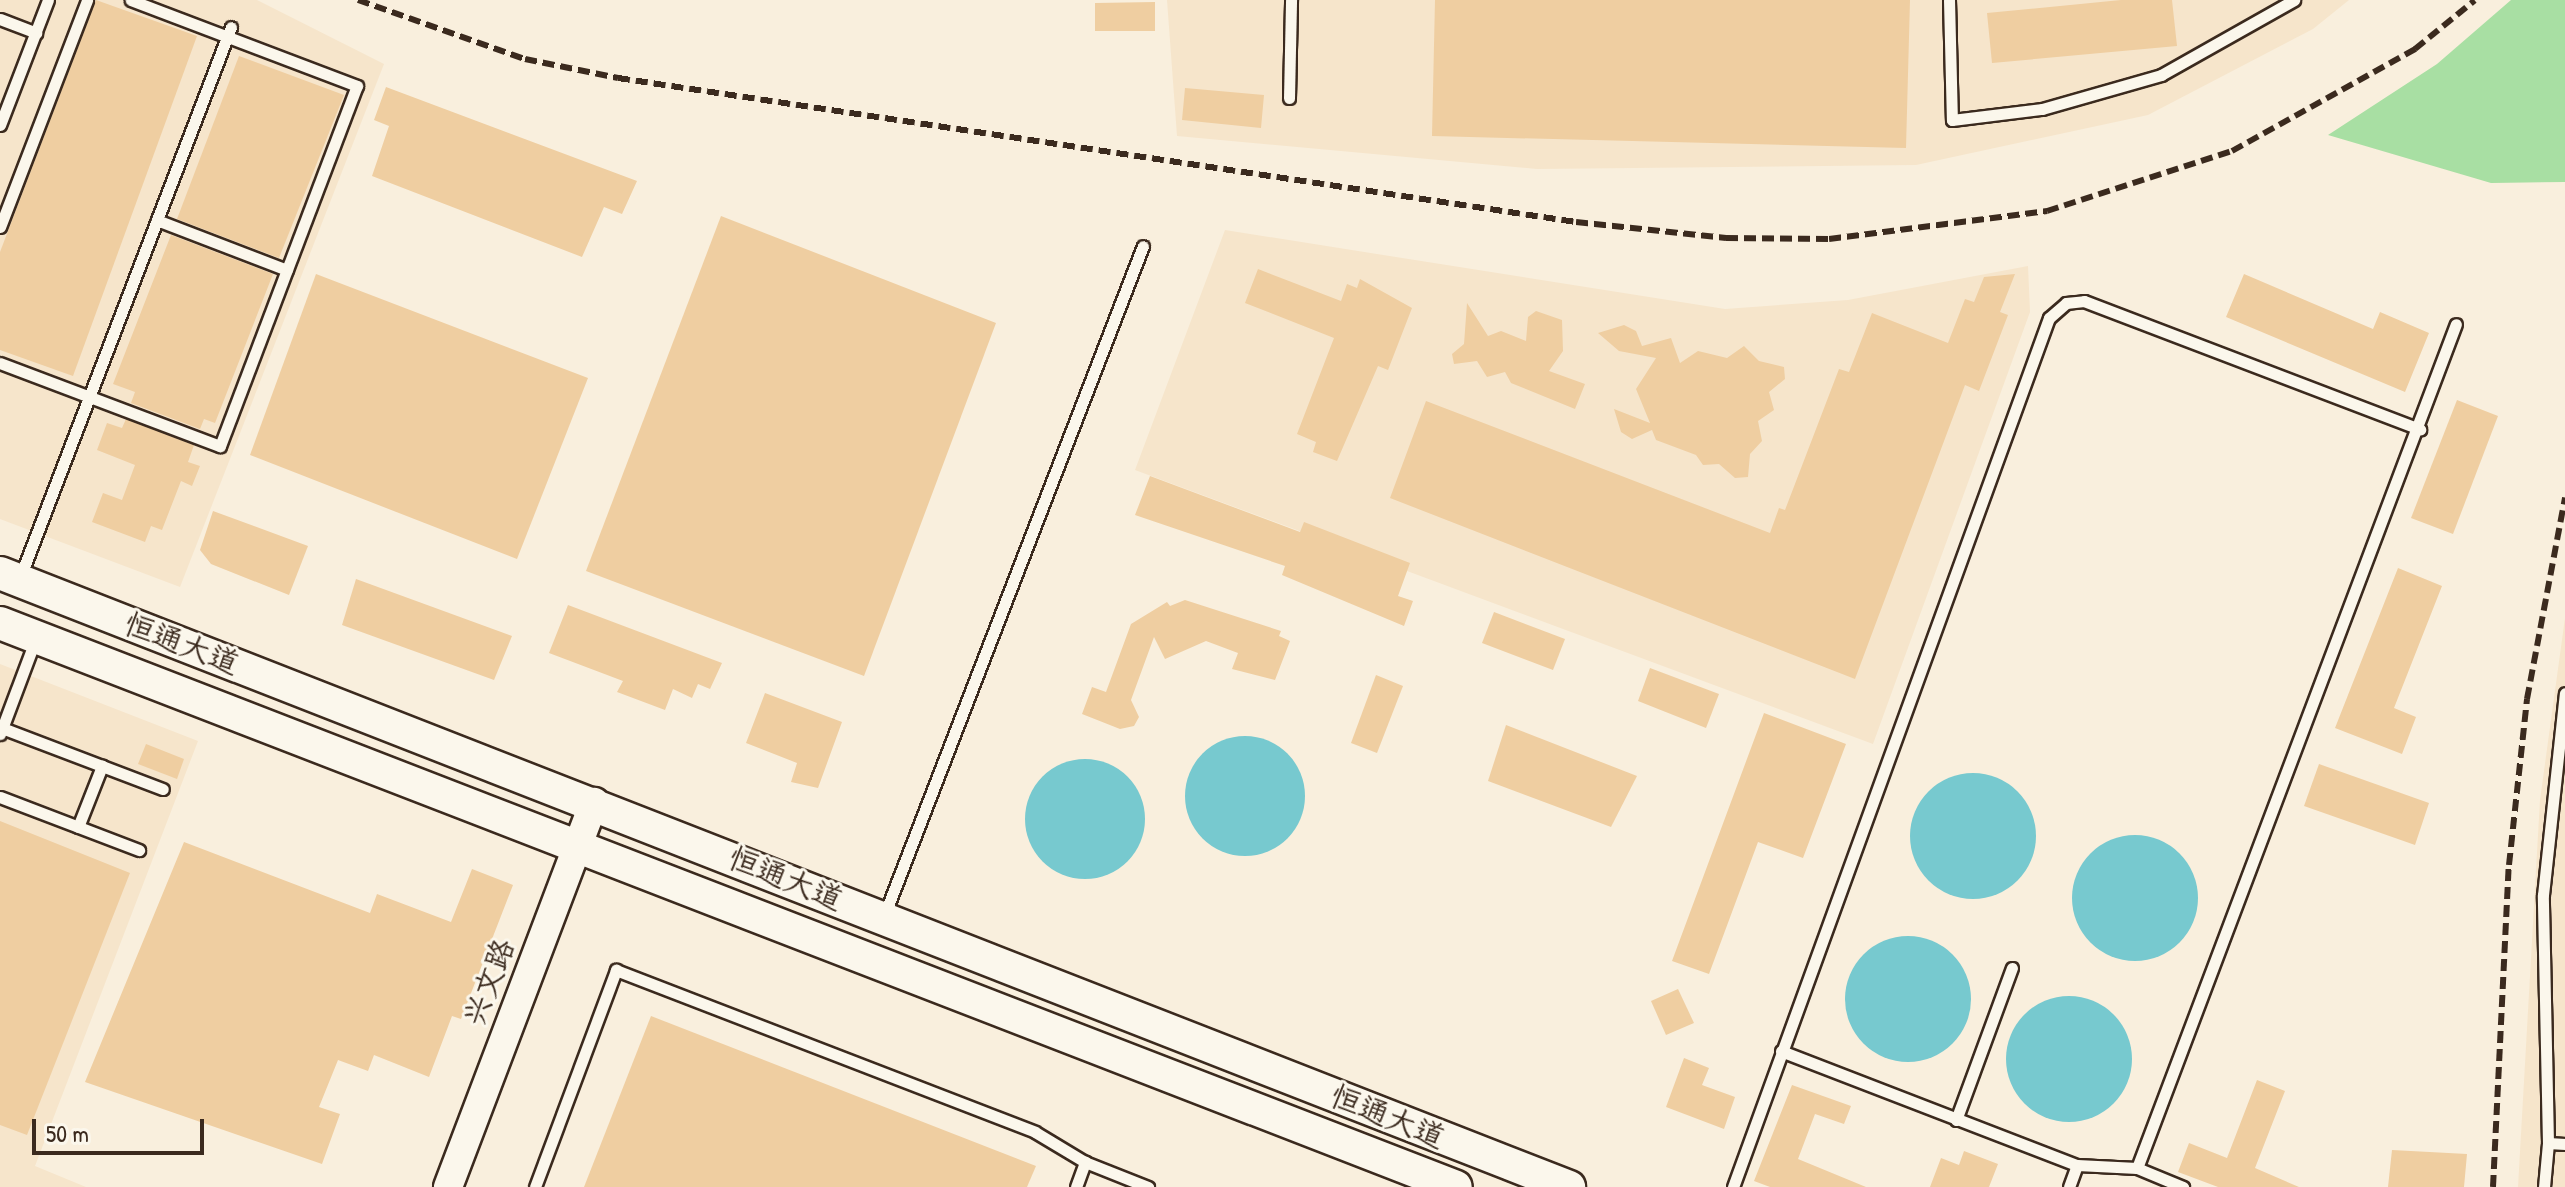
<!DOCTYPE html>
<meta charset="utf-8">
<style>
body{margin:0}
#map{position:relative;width:2565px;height:1187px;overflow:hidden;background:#f9efdd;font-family:"Patrick Hand","LXGW WenKai TC",sans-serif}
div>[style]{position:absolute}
.built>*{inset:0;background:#f6e5cb}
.green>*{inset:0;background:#a8dfa3}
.water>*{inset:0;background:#77c9cf}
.round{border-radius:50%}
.building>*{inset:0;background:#efcea1}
.roads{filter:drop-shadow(2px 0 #3b2a1e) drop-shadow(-2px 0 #3b2a1e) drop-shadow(0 2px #3b2a1e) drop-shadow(0 -2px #3b2a1e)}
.service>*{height:11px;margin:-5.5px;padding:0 5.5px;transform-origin:5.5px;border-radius:5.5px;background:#fbf7ec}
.tertiary>*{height:28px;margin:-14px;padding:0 14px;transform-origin:14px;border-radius:14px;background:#fbf7ec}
.secondary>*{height:32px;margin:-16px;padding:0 16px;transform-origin:16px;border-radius:16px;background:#fbf7ec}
.rail>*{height:6px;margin-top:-3px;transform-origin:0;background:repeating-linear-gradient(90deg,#3b2a1e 0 12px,transparent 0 18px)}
span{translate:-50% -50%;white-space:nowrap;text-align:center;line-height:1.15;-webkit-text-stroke:6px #fbf7ec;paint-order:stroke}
.street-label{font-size:30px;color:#3b2a1e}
.scale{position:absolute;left:32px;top:1119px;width:172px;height:36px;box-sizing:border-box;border:4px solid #3b2a1e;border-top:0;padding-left:10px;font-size:24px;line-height:28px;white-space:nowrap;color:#3b2a1e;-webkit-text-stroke:6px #fbf7ec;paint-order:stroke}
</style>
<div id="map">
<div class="built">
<div style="clip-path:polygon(0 0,257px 0,384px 64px,180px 587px,0 519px)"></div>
<div style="clip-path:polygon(1167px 0,2349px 0,2313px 29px,2148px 115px,1916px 165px,1537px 169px,1177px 136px)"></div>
<div style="clip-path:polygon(1225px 230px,1725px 309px,1848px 300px,2028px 266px,2030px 312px,1873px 744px,1135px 470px)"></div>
<div style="clip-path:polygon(2565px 618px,2565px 1187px,2518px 1187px,2540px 800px)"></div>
<div style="clip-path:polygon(0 664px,198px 741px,35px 1166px,86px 1187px,0 1187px)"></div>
</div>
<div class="green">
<div style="clip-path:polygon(2511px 0,2565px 0,2565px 182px,2491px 183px,2328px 135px,2437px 64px)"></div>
</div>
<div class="water">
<div class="round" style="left:1185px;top:736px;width:120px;height:120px"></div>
<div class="round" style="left:1025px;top:759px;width:120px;height:120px"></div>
<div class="round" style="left:1910px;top:773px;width:126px;height:126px"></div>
<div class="round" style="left:2072px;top:835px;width:126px;height:126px"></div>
<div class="round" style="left:1845px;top:936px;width:126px;height:126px"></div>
<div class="round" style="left:2006px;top:996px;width:126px;height:126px"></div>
</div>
<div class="building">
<div style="clip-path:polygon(96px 0,197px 36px,73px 376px,0 350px,0 252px)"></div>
<div style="clip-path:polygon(1435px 0,1910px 0,1906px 148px,1432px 136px)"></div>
<div style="clip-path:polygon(2121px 0,2172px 0,2177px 46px,1992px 63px,1987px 13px)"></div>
<div style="clip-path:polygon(1155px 2px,1155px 31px,1095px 31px,1095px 3px)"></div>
<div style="clip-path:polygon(239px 56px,344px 95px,279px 258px,177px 219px)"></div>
<div style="clip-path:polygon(386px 87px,637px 181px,622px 214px,604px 207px,582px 257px,372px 176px,389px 126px,374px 120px)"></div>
<div style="clip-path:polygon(1185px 88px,1264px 95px,1261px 128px,1182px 120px)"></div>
<div style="clip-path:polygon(721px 216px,996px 323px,864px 676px,586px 571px)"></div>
<div style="clip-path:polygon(171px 235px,273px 274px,215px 423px,204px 419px,200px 429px,131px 403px,135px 392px,113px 384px)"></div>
<div style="clip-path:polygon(1258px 269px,1341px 301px,1347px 284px,1357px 288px,1360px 279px,1412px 308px,1388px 370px,1378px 366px,1337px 461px,1313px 452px,1316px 442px,1297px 434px,1334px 338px,1245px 303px)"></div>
<div style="clip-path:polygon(316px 274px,588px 378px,517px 559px,250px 455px)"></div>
<div style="clip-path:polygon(2015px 274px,2000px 312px,2008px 315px,1979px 391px,1965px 385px,1855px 679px,1390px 498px,1426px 401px,1770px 533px,1779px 508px,1785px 510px,1839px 369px,1849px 372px,1872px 313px,1948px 343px,1965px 299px,1974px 302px,1984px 277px)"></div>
<div style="clip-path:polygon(2244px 274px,2373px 329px,2380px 312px,2429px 333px,2405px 392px,2226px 317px)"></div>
<div style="clip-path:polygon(1467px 303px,1488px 336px,1501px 331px,1526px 341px,1528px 317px,1536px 311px,1562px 320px,1563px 351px,1549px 371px,1585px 384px,1575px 409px,1511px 383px,1505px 372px,1487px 377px,1477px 361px,1454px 364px,1452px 354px,1464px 344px)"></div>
<div style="clip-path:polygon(1624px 325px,1636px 331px,1642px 346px,1671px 338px,1680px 363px,1698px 351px,1727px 358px,1744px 346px,1759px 361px,1784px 367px,1785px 379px,1769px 392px,1774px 410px,1758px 421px,1762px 441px,1750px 454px,1748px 477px,1735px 478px,1719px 464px,1703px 465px,1696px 455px,1656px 440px,1652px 430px,1632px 439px,1621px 432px,1614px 409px,1650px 423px,1636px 389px,1656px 358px,1619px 351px,1598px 333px)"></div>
<div style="clip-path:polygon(2457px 400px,2498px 416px,2453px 534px,2411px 518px)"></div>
<div style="clip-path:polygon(126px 419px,194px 445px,188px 462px,200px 466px,192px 486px,181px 481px,162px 530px,151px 526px,145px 542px,92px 522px,103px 493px,122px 500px,135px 465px,97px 450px,107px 423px,122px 428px)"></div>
<div style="clip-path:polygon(1150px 476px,1300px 532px,1304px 522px,1410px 563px,1398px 596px,1413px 601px,1404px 626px,1282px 575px,1285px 566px,1135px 515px)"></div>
<div style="clip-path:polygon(213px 511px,308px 546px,289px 595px,211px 564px,200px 550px)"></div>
<div style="clip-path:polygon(2398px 568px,2442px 586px,2394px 708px,2416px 717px,2402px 754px,2335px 728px)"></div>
<div style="clip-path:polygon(356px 579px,512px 636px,494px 680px,342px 625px)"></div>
<div style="clip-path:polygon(1185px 600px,1281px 631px,1279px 636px,1290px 641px,1275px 680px,1232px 669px,1238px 653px,1206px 641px,1165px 659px,1154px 637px,1131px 700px,1139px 717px,1134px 726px,1120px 729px,1082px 714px,1092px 687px,1106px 692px,1131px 624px,1167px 602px,1170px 606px)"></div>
<div style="clip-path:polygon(568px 605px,722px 663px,710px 689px,698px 684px,692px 698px,673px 689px,665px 710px,617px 692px,623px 681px,549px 653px)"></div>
<div style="clip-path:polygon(1494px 612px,1565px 639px,1553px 670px,1482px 643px)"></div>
<div style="clip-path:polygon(1650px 668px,1719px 694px,1706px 728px,1638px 701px)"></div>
<div style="clip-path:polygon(1376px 675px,1403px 686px,1377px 753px,1351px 743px)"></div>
<div style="clip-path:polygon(765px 693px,842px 722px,818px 788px,791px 782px,797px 763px,746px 743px)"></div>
<div style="clip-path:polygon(1764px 713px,1846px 744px,1803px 858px,1758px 842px,1709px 974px,1672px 961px)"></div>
<div style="clip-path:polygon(1506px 725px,1637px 776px,1611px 827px,1488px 781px)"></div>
<div style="clip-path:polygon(146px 744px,184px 759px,177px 779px,138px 764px)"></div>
<div style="clip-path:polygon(2319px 764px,2429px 803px,2415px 845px,2304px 806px)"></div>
<div style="clip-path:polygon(0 821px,130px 873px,27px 1135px,0 1125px)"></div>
<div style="clip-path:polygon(184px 842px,370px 913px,377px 894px,451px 922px,472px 869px,513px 885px,461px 1019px,452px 1016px,429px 1077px,374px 1055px,368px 1071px,338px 1060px,319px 1107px,340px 1114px,322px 1164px,85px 1082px)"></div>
<div style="clip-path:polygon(1678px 989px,1694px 1023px,1666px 1035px,1651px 1001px)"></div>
<div style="clip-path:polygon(651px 1016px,1036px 1166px,1027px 1187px,584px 1187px)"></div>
<div style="clip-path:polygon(1684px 1058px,1709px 1068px,1702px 1085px,1735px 1097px,1724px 1129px,1666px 1107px)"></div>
<div style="clip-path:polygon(2257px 1080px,2285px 1091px,2255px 1168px,2299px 1187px,2218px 1187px,2178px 1172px,2189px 1143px,2227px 1158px)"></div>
<div style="clip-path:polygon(1792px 1085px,1851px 1106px,1844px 1124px,1815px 1114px,1798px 1159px,1866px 1187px,1770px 1187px,1754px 1181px)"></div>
<div style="clip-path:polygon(2392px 1150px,2467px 1154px,2464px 1187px,2388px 1187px)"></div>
<div style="clip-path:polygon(1964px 1151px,1998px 1164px,1989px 1187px,1930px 1187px,1941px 1158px,1959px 1165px)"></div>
</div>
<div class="roads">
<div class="service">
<div style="left:1949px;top:0;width:120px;rotate:88.6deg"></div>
<div style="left:1952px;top:120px;width:91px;rotate:-7deg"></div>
<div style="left:2042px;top:109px;width:124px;rotate:-15.9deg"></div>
<div style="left:2161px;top:75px;width:153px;rotate:-29.4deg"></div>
<div style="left:0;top:19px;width:39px;rotate:21deg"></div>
<div style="left:1289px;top:98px;width:98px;rotate:-88.8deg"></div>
<div style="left:0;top:125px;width:134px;rotate:-69deg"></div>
<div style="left:157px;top:220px;width:139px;rotate:21deg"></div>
<div style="left:0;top:227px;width:243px;rotate:-69deg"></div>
<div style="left:0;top:363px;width:235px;rotate:20.7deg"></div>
<div style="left:220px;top:446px;width:385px;rotate:-69.2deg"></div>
<div style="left:357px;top:86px;width:242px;rotate:-159.2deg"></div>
<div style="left:19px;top:580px;width:592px;rotate:-69.03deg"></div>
<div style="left:2px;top:728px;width:172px;rotate:20.8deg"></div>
<div style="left:0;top:734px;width:103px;rotate:-69.4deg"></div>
<div style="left:0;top:797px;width:149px;rotate:20.9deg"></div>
<div style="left:78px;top:827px;width:66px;rotate:-68.5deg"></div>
<div style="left:884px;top:916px;width:718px;rotate:-68.87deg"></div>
<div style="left:1781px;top:1051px;width:317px;rotate:21.1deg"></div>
<div style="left:2077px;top:1165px;width:60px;rotate:2.9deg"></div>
<div style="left:2137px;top:1168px;width:50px;rotate:22.4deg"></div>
<div style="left:1956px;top:1120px;width:162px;rotate:-69.8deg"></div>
<div style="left:2548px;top:1143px;width:248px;rotate:-91.2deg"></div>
<div style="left:2543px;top:895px;width:203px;rotate:-83.8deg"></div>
<div style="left:2137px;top:1168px;width:902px;rotate:-69.3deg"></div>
<div style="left:535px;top:1187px;width:232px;rotate:-69.5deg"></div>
<div style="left:616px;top:970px;width:449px;rotate:21.1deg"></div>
<div style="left:1035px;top:1132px;width:58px;rotate:31deg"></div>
<div style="left:1085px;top:1162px;width:68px;rotate:21.6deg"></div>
<div style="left:1076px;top:1187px;width:27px;rotate:-70deg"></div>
<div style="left:1733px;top:1187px;width:925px;rotate:-70.02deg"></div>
<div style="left:2049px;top:318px;width:23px;rotate:-41deg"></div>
<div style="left:2066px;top:303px;width:18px;rotate:-6deg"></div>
<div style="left:2084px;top:301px;width:360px;rotate:20.9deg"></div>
<div style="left:2069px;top:1187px;width:23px;rotate:-70deg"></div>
<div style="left:2544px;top:1187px;width:44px;rotate:-84.8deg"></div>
<div style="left:2548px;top:1143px;width:17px;rotate:3deg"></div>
</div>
<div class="tertiary">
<div style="left:448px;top:1187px;width:412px;rotate:-69.2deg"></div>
</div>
<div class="secondary">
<div style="left:0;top:573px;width:1685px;rotate:21.37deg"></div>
<div style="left:0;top:623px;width:1561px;rotate:21.17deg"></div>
</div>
</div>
<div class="rail">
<div style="left:358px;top:0;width:177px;rotate:19.5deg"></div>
<div style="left:525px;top:59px;width:95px;rotate:11.5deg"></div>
<div style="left:618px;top:78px;width:969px;rotate:8.55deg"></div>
<div style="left:1576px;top:222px;width:151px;rotate:6.1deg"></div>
<div style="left:1726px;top:238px;width:103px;rotate:0.6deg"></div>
<div style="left:1829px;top:239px;width:220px;rotate:-7.3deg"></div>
<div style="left:2047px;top:211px;width:194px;rotate:-18deg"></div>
<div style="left:2232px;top:151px;width:210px;rotate:-29.1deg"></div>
<div style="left:2415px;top:49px;width:77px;rotate:-39.2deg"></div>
<div style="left:2493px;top:1187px;width:322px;rotate:-87.2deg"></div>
<div style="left:2509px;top:865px;width:167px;rotate:-83.8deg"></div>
<div style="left:2527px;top:699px;width:205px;rotate:-79.3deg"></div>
</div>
<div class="street-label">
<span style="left:182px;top:643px;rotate:21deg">恒通大道</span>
<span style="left:786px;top:878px;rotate:22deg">恒通大道</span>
<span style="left:488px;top:982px;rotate:-69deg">兴文路</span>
<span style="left:1388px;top:1116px;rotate:22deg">恒通大道</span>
</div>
<div class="scale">50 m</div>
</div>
